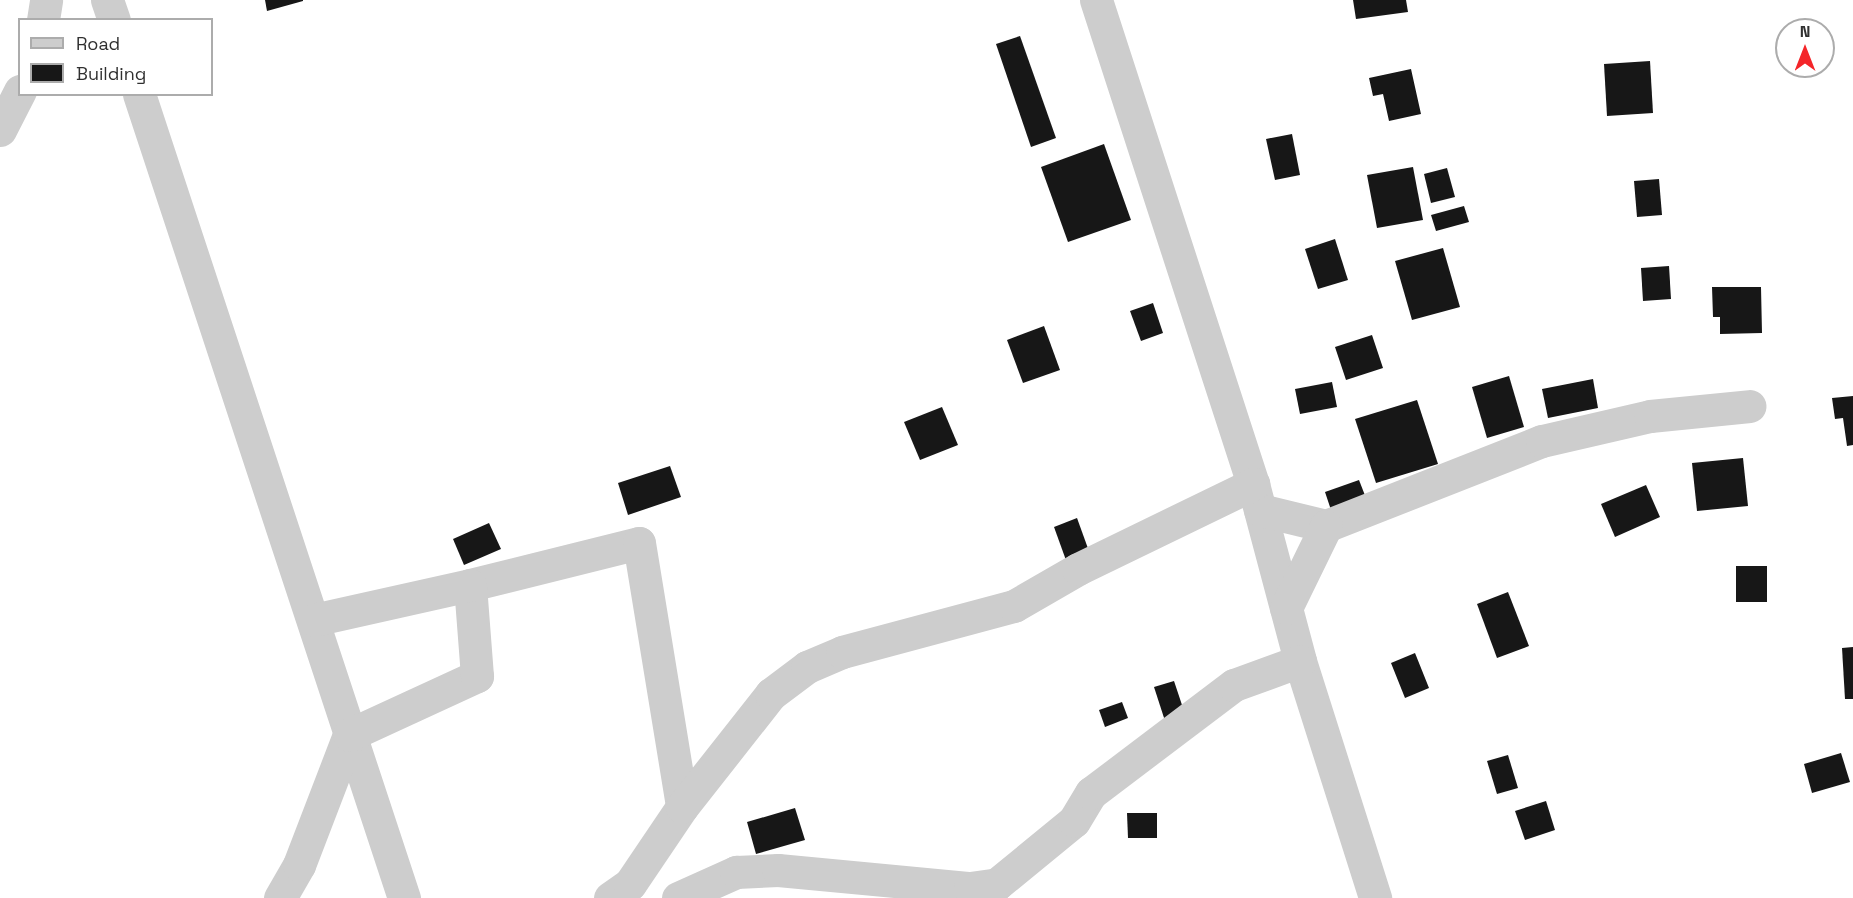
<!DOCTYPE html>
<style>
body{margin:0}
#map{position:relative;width:1853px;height:898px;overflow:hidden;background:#fff;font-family:"Space Grotesk",sans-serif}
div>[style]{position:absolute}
.building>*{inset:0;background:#171717}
.minor>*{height:33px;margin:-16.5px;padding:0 16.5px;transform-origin:16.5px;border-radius:16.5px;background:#cdcdcd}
span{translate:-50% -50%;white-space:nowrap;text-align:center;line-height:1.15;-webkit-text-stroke:6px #fff;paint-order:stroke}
.legend{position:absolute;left:18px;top:18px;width:195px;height:78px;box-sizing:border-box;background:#fff;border:2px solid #acacac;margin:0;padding:8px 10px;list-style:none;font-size:18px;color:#303030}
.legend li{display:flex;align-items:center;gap:12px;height:30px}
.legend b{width:30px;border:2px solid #acacac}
.north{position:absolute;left:1775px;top:18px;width:60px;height:60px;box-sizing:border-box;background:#fff;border:2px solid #acacac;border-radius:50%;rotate:0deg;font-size:16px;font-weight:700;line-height:24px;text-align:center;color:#303030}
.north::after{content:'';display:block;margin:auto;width:21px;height:27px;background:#f42529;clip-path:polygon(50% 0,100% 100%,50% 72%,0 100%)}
</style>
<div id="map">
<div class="building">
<div style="clip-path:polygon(265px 0,303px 0,303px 1px,267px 11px)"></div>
<div style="clip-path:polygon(1353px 0,1406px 0,1408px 12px,1356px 19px)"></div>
<div style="clip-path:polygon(1020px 36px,1056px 138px,1031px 147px,996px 44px)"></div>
<div style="clip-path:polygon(1650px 61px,1653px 113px,1607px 116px,1604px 64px)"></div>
<div style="clip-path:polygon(1411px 69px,1421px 114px,1389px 121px,1383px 94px,1373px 96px,1369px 78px)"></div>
<div style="clip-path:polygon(1292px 134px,1300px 175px,1275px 180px,1266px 139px)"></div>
<div style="clip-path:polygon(1104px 144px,1131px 220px,1068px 242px,1041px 167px)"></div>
<div style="clip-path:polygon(1413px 167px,1423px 220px,1377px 228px,1367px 175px)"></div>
<div style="clip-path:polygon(1447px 168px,1455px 197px,1431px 203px,1424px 174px)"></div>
<div style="clip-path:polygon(1659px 179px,1662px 215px,1637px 217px,1634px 181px)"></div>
<div style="clip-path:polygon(1464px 206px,1469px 222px,1436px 231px,1431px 215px)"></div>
<div style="clip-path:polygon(1335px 239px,1348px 280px,1318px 289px,1305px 249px)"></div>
<div style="clip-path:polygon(1443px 248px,1460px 307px,1412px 320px,1395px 261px)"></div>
<div style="clip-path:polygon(1669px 266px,1671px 299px,1643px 301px,1641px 268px)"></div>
<div style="clip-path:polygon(1712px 287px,1761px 287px,1762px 333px,1720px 334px,1720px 317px,1713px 317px)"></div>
<div style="clip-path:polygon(1153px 303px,1163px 333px,1141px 341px,1130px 311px)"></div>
<div style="clip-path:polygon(1044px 326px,1060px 370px,1023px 383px,1007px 340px)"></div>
<div style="clip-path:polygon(1372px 335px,1383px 368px,1346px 380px,1335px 347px)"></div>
<div style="clip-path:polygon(1509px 376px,1524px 427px,1487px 438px,1472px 387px)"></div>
<div style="clip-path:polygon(1593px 379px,1598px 408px,1548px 418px,1542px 389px)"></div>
<div style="clip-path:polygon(1332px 382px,1337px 407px,1300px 414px,1295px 389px)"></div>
<div style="clip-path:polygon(1853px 396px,1853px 445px,1847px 446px,1843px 418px,1835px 419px,1832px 398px)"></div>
<div style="clip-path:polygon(1417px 400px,1438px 464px,1376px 483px,1355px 419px)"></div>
<div style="clip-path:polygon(942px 407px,958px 445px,920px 460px,904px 422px)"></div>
<div style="clip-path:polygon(1743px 458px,1748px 506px,1697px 511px,1692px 463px)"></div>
<div style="clip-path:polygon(670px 466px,681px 497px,628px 515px,618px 483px)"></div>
<div style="clip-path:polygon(1359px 480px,1366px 498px,1331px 510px,1325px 492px)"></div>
<div style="clip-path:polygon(1646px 485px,1660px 517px,1615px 537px,1601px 504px)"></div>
<div style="clip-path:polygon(1077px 518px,1090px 554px,1067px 563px,1054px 527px)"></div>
<div style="clip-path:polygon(489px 523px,501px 549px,464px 565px,453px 539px)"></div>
<div style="clip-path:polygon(1736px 566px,1767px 566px,1767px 602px,1736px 602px)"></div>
<div style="clip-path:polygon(1508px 592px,1529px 646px,1497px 658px,1477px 604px)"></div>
<div style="clip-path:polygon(1853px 647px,1853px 699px,1845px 699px,1842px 648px)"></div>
<div style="clip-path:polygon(1415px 653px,1429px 688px,1405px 698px,1391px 663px)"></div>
<div style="clip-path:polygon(1174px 681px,1186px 717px,1166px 724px,1154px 687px)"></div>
<div style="clip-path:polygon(1122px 702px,1128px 718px,1105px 727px,1099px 710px)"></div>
<div style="clip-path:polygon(1841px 753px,1850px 782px,1812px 793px,1804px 764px)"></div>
<div style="clip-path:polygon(1508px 755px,1518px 788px,1497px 794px,1487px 761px)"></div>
<div style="clip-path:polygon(1546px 801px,1555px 830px,1525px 840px,1515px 811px)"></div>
<div style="clip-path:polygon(795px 808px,805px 840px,756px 854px,747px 822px)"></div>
<div style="clip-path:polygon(1127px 813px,1157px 813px,1157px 838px,1128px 838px)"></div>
</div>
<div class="minor">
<div style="left:107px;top:0;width:21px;rotate:71deg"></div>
<div style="left:1096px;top:0;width:509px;rotate:72.03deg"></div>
<div style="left:1253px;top:484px;width:183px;rotate:75.1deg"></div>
<div style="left:1300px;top:661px;width:249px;rotate:72.4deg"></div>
<div style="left:43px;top:20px;width:20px;rotate:-81deg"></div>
<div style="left:139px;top:94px;width:847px;rotate:71.76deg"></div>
<div style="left:0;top:130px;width:44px;rotate:-62.9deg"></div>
<div style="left:1260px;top:510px;width:68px;rotate:13.6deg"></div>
<div style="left:1326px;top:526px;width:232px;rotate:-21.5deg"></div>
<div style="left:1542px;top:441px;width:111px;rotate:-13deg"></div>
<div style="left:1650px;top:416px;width:100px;rotate:-5.7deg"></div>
<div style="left:470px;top:585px;width:174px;rotate:-14deg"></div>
<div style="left:639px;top:543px;width:267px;rotate:80.7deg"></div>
<div style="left:1286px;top:608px;width:91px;rotate:-64deg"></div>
<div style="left:280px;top:898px;width:38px;rotate:-60deg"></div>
<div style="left:299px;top:865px;width:139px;rotate:-69deg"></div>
<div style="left:349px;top:735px;width:141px;rotate:-24.7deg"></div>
<div style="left:477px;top:676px;width:91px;rotate:-94.4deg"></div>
<div style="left:470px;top:585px;width:160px;rotate:167.4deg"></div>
<div style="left:610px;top:898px;width:24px;rotate:-35deg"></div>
<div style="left:630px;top:884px;width:93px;rotate:-56deg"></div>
<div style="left:682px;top:807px;width:144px;rotate:-51.8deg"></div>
<div style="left:771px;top:694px;width:45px;rotate:-36.9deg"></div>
<div style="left:807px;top:667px;width:38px;rotate:-23deg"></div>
<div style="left:842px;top:652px;width:178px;rotate:-15deg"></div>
<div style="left:1014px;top:606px;width:74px;rotate:-30deg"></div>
<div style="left:1078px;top:569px;width:195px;rotate:-25.9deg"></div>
<div style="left:678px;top:898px;width:64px;rotate:-24.1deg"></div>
<div style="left:736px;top:872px;width:42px;rotate:-2.7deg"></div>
<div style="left:778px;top:870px;width:193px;rotate:5.4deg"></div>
<div style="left:970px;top:888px;width:27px;rotate:-8deg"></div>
<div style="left:997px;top:884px;width:99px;rotate:-39.3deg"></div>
<div style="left:1074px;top:821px;width:33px;rotate:-59deg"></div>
<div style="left:1091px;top:793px;width:179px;rotate:-37.1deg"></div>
<div style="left:1234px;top:685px;width:70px;rotate:-20deg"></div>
</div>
<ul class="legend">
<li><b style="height:8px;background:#cdcdcd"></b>Road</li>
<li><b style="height:16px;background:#171717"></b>Building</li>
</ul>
<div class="north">N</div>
</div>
